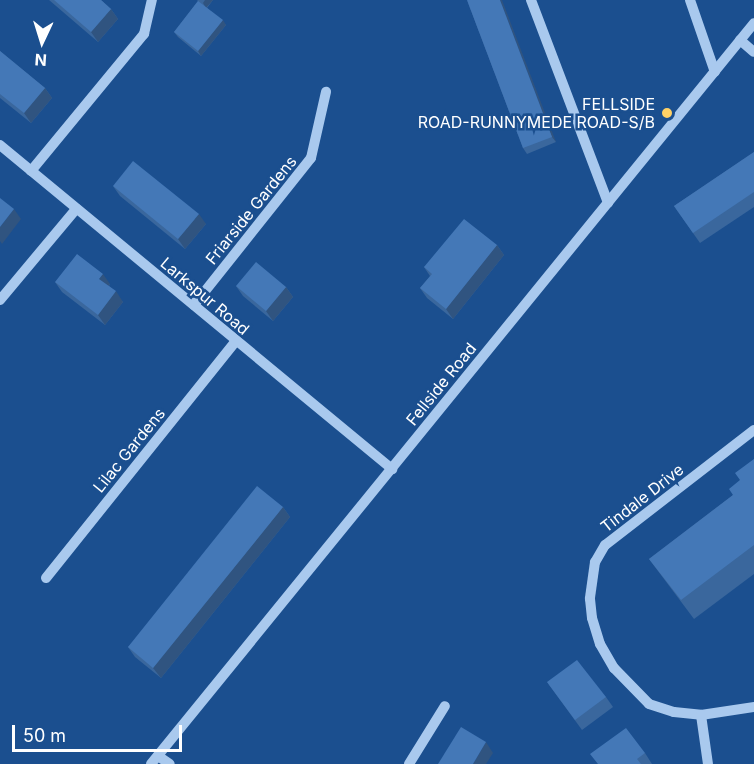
<!DOCTYPE html>
<style>
body{margin:0}
#map{position:relative;width:754px;height:764px;overflow:hidden;background:#1b4f8f;font-family:Inter,sans-serif}
div>[style]{position:absolute}
.minor>*{height:10px;margin:-5px;padding:0 5px;transform-origin:5px;border-radius:5px;background:#a9c9ee}
.wall>*{inset:0;background:#3a679d}
.shaded-wall>*{inset:0;background:#305480}
.building>*{inset:0;background:#4478b7}
.dots>*{width:16px;height:16px;translate:-50% -50%;box-sizing:border-box;border:3px solid #1b4f8f;border-radius:50%}
span{translate:-50% -50%;white-space:nowrap;text-align:center;line-height:1.15;-webkit-text-stroke:5px #1b4f8f;paint-order:stroke}
.poi-label{font-size:16px;color:#fff}
.right{translate:-100% -50%;text-align:right}
.street-label{font-size:16px;color:#fff}
.north{position:absolute;left:12px;top:12px;width:60px;height:60px;-webkit-text-stroke:4px #1b4f8f;paint-order:stroke;rotate:184deg;font-size:16px;font-weight:700;line-height:24px;text-align:center;color:#fff}
.north::after{content:'';display:block;margin:auto;width:21px;height:27px;background:#fff;clip-path:polygon(50% 0,100% 100%,50% 72%,0 100%)}
.scale{position:absolute;left:12px;top:725px;width:170px;height:27px;box-sizing:border-box;border:3px solid #fff;border-top:0;padding-left:8px;font-size:18px;line-height:21px;white-space:nowrap;color:#fff;-webkit-text-stroke:4px #1b4f8f;paint-order:stroke}
</style>
<div id="map">
<div class="minor">
<div style="left:531px;top:0;width:217px;rotate:69.2deg"></div>
<div style="left:690px;top:0;width:76px;rotate:70.9deg"></div>
<div style="left:740px;top:40px;width:18px;rotate:41deg"></div>
<div style="left:0;top:145px;width:509px;rotate:39.57deg"></div>
<div style="left:31px;top:171px;width:178px;rotate:-50.5deg"></div>
<div style="left:144px;top:34px;width:35px;rotate:-77deg"></div>
<div style="left:0;top:300px;width:119px;rotate:-50.1deg"></div>
<div style="left:194px;top:305px;width:188px;rotate:-51.5deg"></div>
<div style="left:311px;top:158px;width:68px;rotate:-77.2deg"></div>
<div style="left:754px;top:430px;width:188px;rotate:142.3deg"></div>
<div style="left:605px;top:545px;width:20px;rotate:120deg"></div>
<div style="left:595px;top:562px;width:37px;rotate:98deg"></div>
<div style="left:590px;top:599px;width:19px;rotate:84deg"></div>
<div style="left:592px;top:618px;width:27px;rotate:73deg"></div>
<div style="left:600px;top:644px;width:28px;rotate:60deg"></div>
<div style="left:614px;top:668px;width:50px;rotate:45.8deg"></div>
<div style="left:649px;top:704px;width:26px;rotate:18deg"></div>
<div style="left:674px;top:712px;width:27px;rotate:6deg"></div>
<div style="left:701px;top:715px;width:54px;rotate:-8.6deg"></div>
<div style="left:46px;top:578px;width:304px;rotate:-51.3deg"></div>
<div style="left:701px;top:715px;width:49px;rotate:81.9deg"></div>
<div style="left:158px;top:756px;width:14px;rotate:34deg"></div>
<div style="left:151px;top:764px;width:955px;rotate:-50.86deg"></div>
<div style="left:409px;top:764px;width:68px;rotate:-58.2deg"></div>
</div>
<div class="wall">
<div style="clip-path:polygon(49px 0,101px 0,111px 9px,118px 19px,98px 42px)"></div>
<div style="clip-path:polygon(197px 0,213px 0,207px 8px,226px 25px,201px 56px,178px 37px,174px 32px,198px 1px)"></div>
<div style="clip-path:polygon(467px 0,556px 142px,527px 154px,523px 148px)"></div>
<div style="clip-path:polygon(0 51px,45px 88px,52px 98px,31px 123px,0 98px)"></div>
<div style="clip-path:polygon(754px 152px,754px 207px,700px 243px,674px 206px)"></div>
<div style="clip-path:polygon(113px 186px,206px 224px,185px 249px,120px 196px)"></div>
<div style="clip-path:polygon(497px 245px,504px 255px,453px 319px,427px 298px,420px 288px,430px 276px,424px 267px)"></div>
<div style="clip-path:polygon(55px 282px,110px 284px,109px 286px,123px 302px,105px 325px,62px 292px)"></div>
<div style="clip-path:polygon(236px 286px,286px 287px,293px 297px,273px 321px,243px 296px)"></div>
<div style="clip-path:polygon(754px 459px,754px 574px,694px 619px,649px 559px,733px 495px,740px 480px)"></div>
<div style="clip-path:polygon(283px 507px,290px 517px,161px 678px,135px 657px,128px 647px)"></div>
<div style="clip-path:polygon(547px 682px,606px 697px,613px 707px,582px 730px)"></div>
<div style="clip-path:polygon(645px 753px,652px 764px,597px 764px)"></div>
</div>
<div class="shaded-wall">
<div style="clip-path:polygon(205px 0,213px 0,206px 8px,203px 3px)"></div>
<div style="clip-path:polygon(500px 0,502px 0,556px 142px,552px 137px)"></div>
<div style="clip-path:polygon(111px 9px,118px 19px,98px 42px,91px 32px)"></div>
<div style="clip-path:polygon(223px 20px,226px 25px,201px 56px,198px 51px)"></div>
<div style="clip-path:polygon(45px 88px,52px 98px,31px 123px,24px 113px)"></div>
<div style="clip-path:polygon(14px 209px,21px 219px,2px 244px,0 241px,0 227px)"></div>
<div style="clip-path:polygon(199px 214px,206px 224px,185px 249px,178px 239px)"></div>
<div style="clip-path:polygon(497px 245px,504px 255px,453px 319px,446px 309px)"></div>
<div style="clip-path:polygon(103px 274px,110px 284px,106px 289px,99px 279px)"></div>
<div style="clip-path:polygon(286px 287px,293px 297px,273px 321px,266px 311px)"></div>
<div style="clip-path:polygon(116px 291px,123px 302px,105px 325px,98px 315px)"></div>
<div style="clip-path:polygon(283px 507px,290px 517px,161px 678px,153px 668px)"></div>
<div style="clip-path:polygon(486px 742px,493px 753px,486px 764px,473px 764px)"></div>
</div>
<div class="building">
<div style="clip-path:polygon(54px 0,101px 0,111px 9px,91px 32px)"></div>
<div style="clip-path:polygon(467px 0,500px 0,552px 137px,523px 148px)"></div>
<div style="clip-path:polygon(198px 1px,223px 20px,198px 51px,174px 32px)"></div>
<div style="clip-path:polygon(0 51px,45px 88px,24px 113px,0 94px)"></div>
<div style="clip-path:polygon(754px 152px,754px 192px,693px 233px,674px 206px)"></div>
<div style="clip-path:polygon(133px 161px,199px 214px,178px 239px,113px 186px)"></div>
<div style="clip-path:polygon(0 198px,14px 209px,0 227px)"></div>
<div style="clip-path:polygon(464px 219px,497px 245px,446px 309px,420px 288px,432px 274px,424px 267px)"></div>
<div style="clip-path:polygon(77px 254px,103px 274px,99px 279px,116px 291px,98px 315px,55px 282px)"></div>
<div style="clip-path:polygon(256px 262px,286px 287px,266px 311px,236px 286px)"></div>
<div style="clip-path:polygon(754px 459px,754px 545px,681px 600px,649px 559px,733px 495px,729px 489px,740px 480px,735px 473px)"></div>
<div style="clip-path:polygon(257px 486px,283px 507px,153px 668px,128px 647px)"></div>
<div style="clip-path:polygon(577px 660px,606px 697px,575px 720px,547px 682px)"></div>
<div style="clip-path:polygon(461px 727px,486px 742px,473px 764px,438px 764px)"></div>
<div style="clip-path:polygon(626px 728px,645px 753px,637px 759px,641px 764px,598px 764px,590px 754px)"></div>
</div>
<div class="dots">
<div style="left:667px;top:113px;background:#ffd166"></div>
</div>
<div class="poi-label">
<span class="right" style="left:655px;top:113px">FELLSIDE<br>ROAD-RUNNYMEDE ROAD-S/B</span>
</div>
<div class="street-label">
<span style="left:251px;top:210px;rotate:-51deg">Friarside Gardens</span>
<span style="left:205px;top:296px;rotate:40deg">Larkspur Road</span>
<span style="left:441px;top:384px;rotate:-51deg">Fellside Road</span>
<span style="left:129px;top:450px;rotate:-51deg">Lilac Gardens</span>
<span style="left:642px;top:498px;rotate:-38deg">Tindale Drive</span>
</div>
<div class="north">N</div>
<div class="scale">50 m</div>
</div>
